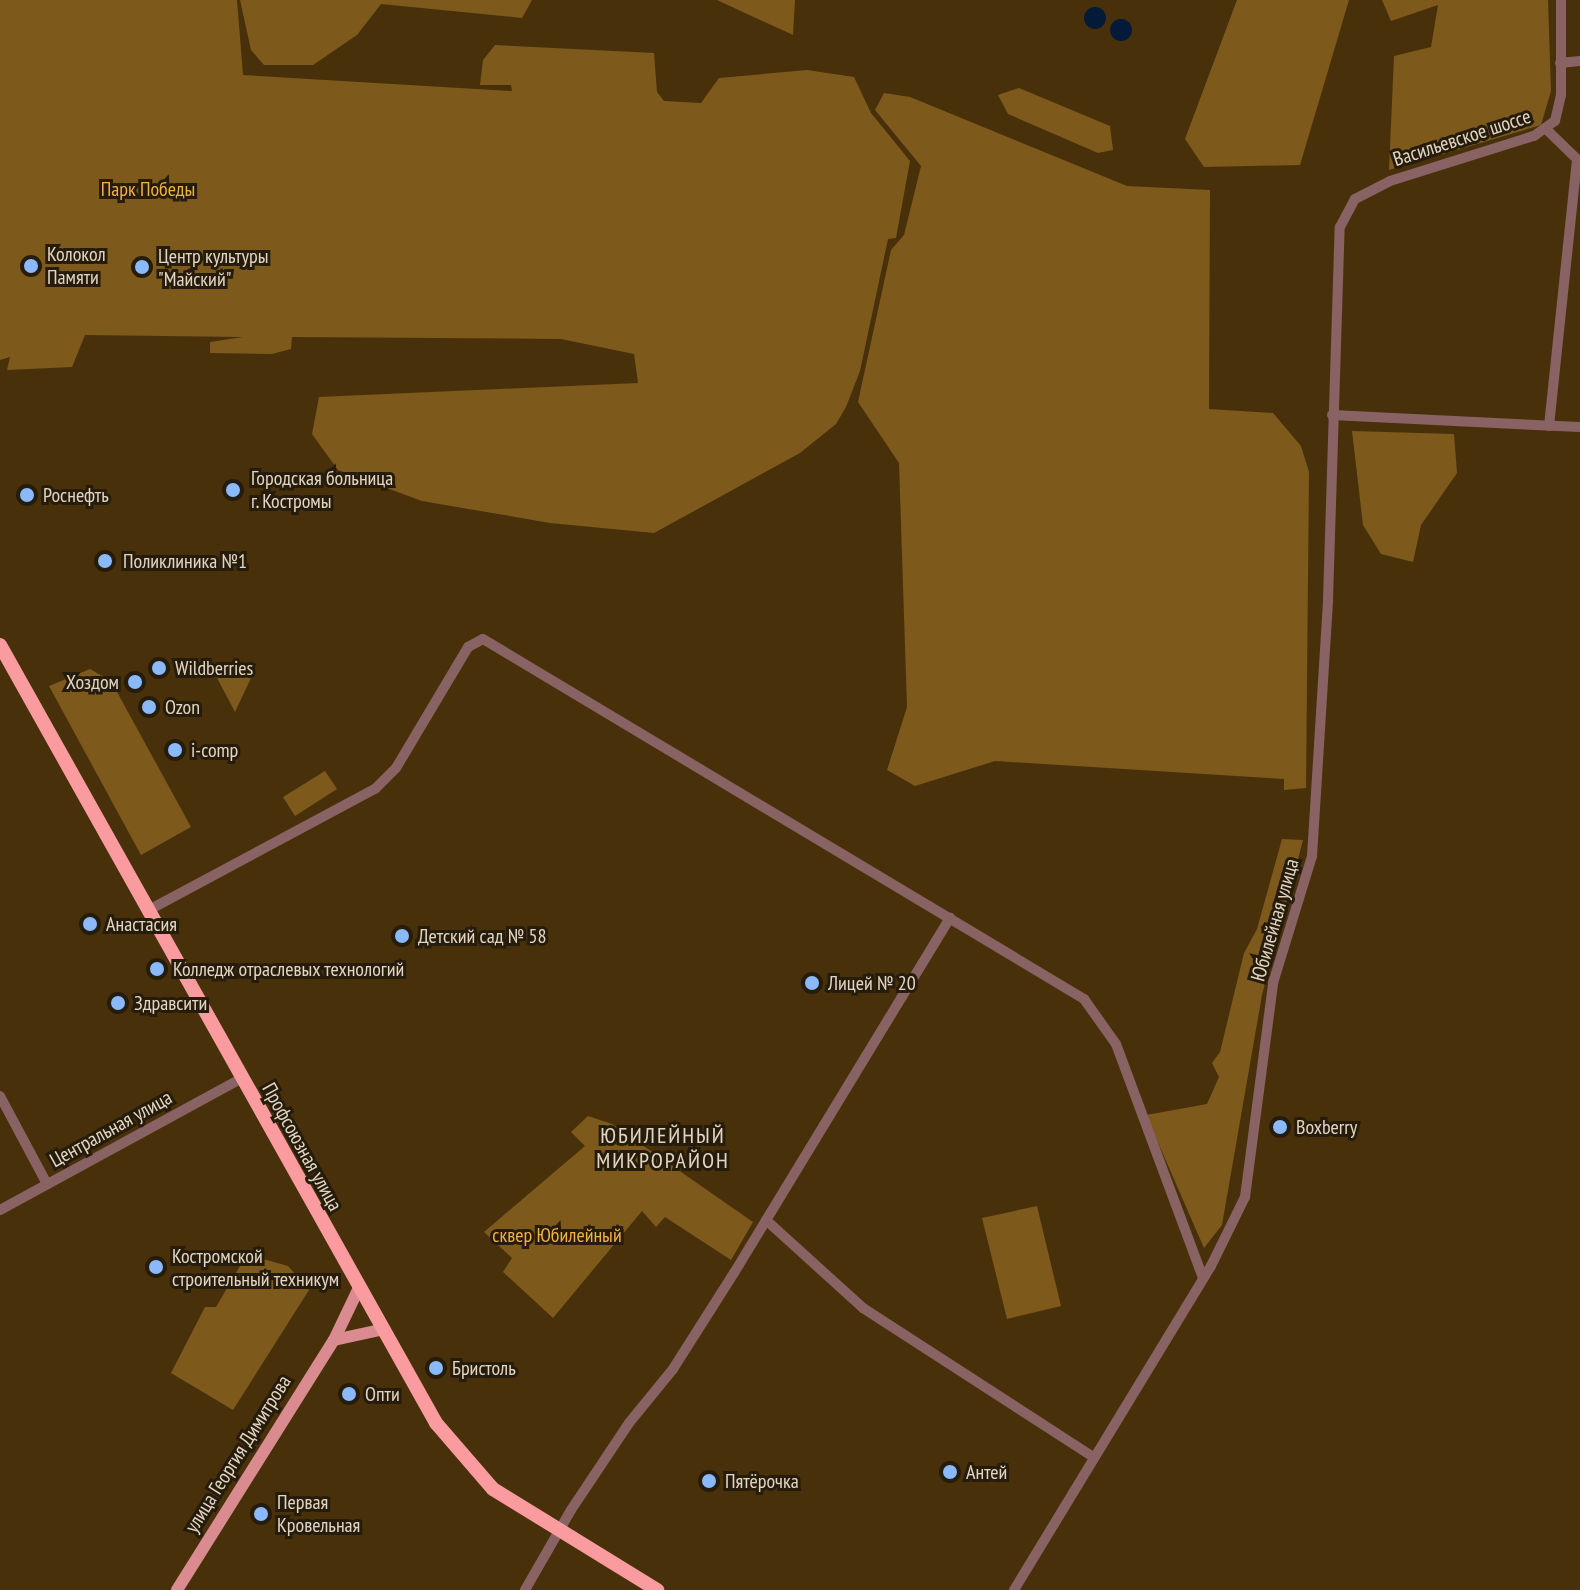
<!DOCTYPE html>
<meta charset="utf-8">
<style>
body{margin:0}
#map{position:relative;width:1580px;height:1590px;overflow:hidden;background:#48310a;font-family:"PT Sans Narrow",sans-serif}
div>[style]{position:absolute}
.green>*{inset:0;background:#7d591c}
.water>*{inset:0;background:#031a39}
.round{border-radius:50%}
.minor>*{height:10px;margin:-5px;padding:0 5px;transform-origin:5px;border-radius:5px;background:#896263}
.major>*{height:12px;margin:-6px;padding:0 6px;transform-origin:6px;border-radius:6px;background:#da8b8f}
.highway>*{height:14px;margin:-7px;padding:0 7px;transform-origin:7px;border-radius:7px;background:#fa9ba0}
.dots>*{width:22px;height:22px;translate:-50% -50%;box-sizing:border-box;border:4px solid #261c0c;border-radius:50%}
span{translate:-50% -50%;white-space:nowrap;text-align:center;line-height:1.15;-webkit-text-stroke:6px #261c0c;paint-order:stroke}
.street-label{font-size:20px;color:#e3d5c1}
.park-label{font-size:20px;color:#f2b143}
.poi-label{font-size:20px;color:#e3d5c1}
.left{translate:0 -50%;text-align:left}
.right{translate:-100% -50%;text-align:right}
.neighbourhood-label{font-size:22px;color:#e3d5c1;letter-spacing:2px}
</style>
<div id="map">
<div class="green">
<div style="clip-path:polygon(0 0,237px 0,243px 75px,512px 91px,511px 85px,480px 85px,483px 60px,495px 45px,654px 53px,657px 92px,664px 101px,701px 103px,719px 78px,807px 70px,854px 77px,871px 113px,910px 161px,896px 238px,888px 239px,860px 371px,846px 407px,836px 424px,800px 453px,654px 533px,550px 523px,422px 501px,338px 470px,312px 434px,319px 397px,638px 383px,634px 354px,561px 339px,292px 337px,291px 349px,272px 354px,210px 353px,210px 342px,243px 337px,85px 335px,72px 367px,7px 370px,10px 357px,0 360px)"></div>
<div style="clip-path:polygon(240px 0,532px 0,522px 18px,381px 4px,357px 35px,313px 65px,264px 65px,251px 50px)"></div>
<div style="clip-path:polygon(717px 0,795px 0,793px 35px)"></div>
<div style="clip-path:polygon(1237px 0,1349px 0,1300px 165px,1204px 167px,1185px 139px)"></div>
<div style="clip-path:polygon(1382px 0,1548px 0,1551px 91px,1541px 125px,1389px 170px,1394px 56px,1431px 47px,1438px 5px,1391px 21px)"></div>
<div style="clip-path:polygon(1019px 88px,1110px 126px,1113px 150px,1098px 153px,1008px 114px,998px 95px)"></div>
<div style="clip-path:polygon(884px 93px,910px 97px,1127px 186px,1210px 190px,1209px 409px,1273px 413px,1301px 446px,1309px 472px,1306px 788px,1284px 790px,1284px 779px,995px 761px,915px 786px,887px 770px,907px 707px,899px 463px,858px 402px,891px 250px,904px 235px,921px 166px,875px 110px)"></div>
<div style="clip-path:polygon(1352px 431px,1454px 434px,1457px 473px,1421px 525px,1413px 562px,1381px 554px,1363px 525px)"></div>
<div style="clip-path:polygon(222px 664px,251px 678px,235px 712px,216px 676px)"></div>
<div style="clip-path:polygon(90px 669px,111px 681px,191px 827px,141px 855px,49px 686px)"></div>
<div style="clip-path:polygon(325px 771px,337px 789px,295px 816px,283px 797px)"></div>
<div style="clip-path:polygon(1282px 839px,1303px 840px,1262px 995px,1222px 1225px,1204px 1248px,1146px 1115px,1207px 1104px,1219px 1077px,1212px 1063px,1220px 1052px,1244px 953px,1257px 929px)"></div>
<div style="clip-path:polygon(588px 1116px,612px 1124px,753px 1222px,731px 1260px,665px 1217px,656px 1227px,642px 1211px,553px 1318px,503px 1272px,512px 1258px,484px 1232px,585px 1146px,571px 1132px)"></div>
<div style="clip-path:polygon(1037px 1206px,1061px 1306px,1007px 1319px,982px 1218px)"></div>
<div style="clip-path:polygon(263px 1259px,288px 1266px,309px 1290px,233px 1410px,171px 1373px,205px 1307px,216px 1307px,240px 1266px)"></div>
</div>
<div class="water">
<div class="round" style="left:1084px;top:7px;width:22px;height:22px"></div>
<div class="round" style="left:1110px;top:19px;width:22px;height:22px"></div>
</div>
<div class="minor">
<div style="left:1560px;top:63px;width:20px;rotate:-6deg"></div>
<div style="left:1546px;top:129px;width:47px;rotate:44.1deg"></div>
<div style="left:1332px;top:415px;width:248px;rotate:2.8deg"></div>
<div style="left:1549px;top:426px;width:267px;rotate:-84deg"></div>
<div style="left:147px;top:911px;width:259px;rotate:-28.2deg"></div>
<div style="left:375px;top:789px;width:30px;rotate:-45deg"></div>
<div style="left:396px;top:768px;width:141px;rotate:-59.2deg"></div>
<div style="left:468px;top:647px;width:17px;rotate:-28deg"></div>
<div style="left:483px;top:639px;width:701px;rotate:30.92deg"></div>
<div style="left:1084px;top:999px;width:55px;rotate:54.6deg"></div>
<div style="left:1116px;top:1044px;width:250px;rotate:69.6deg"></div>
<div style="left:0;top:1096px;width:100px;rotate:61.9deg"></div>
<div style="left:0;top:1210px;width:273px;rotate:-28.6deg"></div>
<div style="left:766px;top:1220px;width:131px;rotate:42.2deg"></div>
<div style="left:863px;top:1308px;width:274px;rotate:32.9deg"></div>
<div style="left:525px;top:1590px;width:92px;rotate:-60.1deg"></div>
<div style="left:571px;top:1510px;width:105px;rotate:-56.3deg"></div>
<div style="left:629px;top:1423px;width:70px;rotate:-50.8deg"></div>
<div style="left:673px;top:1369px;width:114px;rotate:-57.6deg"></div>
<div style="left:734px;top:1273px;width:416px;rotate:-58.7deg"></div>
<div style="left:1014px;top:1590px;width:379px;rotate:-58.7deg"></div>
<div style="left:1211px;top:1266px;width:77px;rotate:-63.8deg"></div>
<div style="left:1245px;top:1197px;width:216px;rotate:-82.5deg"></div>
<div style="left:1273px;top:983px;width:133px;rotate:-72.9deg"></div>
<div style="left:1312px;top:856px;width:257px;rotate:-86.4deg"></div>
<div style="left:1328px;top:599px;width:372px;rotate:-88.2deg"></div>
<div style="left:1340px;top:227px;width:32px;rotate:-62deg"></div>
<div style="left:1355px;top:199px;width:39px;rotate:-27deg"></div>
<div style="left:1390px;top:181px;width:151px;rotate:-17.4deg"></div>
<div style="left:1534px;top:136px;width:26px;rotate:-36deg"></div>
<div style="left:1555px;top:121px;width:27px;rotate:-77deg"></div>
<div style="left:1561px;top:95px;width:95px;rotate:-90deg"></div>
</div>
<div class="major">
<div style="left:334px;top:1340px;width:47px;rotate:-12.3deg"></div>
<div style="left:177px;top:1590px;width:295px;rotate:-57.9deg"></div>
<div style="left:334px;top:1340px;width:55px;rotate:-64.4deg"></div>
</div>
<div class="highway">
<div style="left:0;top:645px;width:892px;rotate:60.73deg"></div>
<div style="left:436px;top:1423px;width:87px;rotate:49.2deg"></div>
<div style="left:493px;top:1489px;width:193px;rotate:31.6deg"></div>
</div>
<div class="dots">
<div style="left:31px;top:266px;background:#8abafc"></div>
<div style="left:142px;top:267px;background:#8abafc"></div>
<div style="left:233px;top:490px;background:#8abafc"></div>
<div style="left:27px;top:495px;background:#8abafc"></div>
<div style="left:105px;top:561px;background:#8abafc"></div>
<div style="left:159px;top:668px;background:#8abafc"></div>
<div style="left:135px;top:682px;background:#8abafc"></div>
<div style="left:149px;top:707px;background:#8abafc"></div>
<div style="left:175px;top:750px;background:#8abafc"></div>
<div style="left:90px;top:924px;background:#8abafc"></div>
<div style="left:402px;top:936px;background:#8abafc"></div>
<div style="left:157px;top:969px;background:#8abafc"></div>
<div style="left:812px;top:983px;background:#8abafc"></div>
<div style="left:118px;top:1003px;background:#8abafc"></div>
<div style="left:1280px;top:1127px;background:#8abafc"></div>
<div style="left:156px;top:1267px;background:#8abafc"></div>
<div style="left:436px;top:1368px;background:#8abafc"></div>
<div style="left:349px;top:1394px;background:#8abafc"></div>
<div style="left:950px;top:1472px;background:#8abafc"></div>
<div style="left:709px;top:1481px;background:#8abafc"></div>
<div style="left:261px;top:1514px;background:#8abafc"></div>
</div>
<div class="street-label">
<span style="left:1462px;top:138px;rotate:-18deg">Васильевское шоссе</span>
<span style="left:1275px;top:920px;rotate:-74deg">Юбилейная улица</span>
<span style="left:111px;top:1129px;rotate:-29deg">Центральная улица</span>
<span style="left:302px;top:1147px;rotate:61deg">Профсоюзная улица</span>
<span style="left:238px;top:1454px;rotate:-58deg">улица Георгия Димитрова</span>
</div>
<div class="park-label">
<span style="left:148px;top:189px">Парк Победы</span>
<span style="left:557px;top:1235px">сквер Юбилейный</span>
</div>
<div class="poi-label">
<span class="left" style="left:47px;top:266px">Колокол<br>Памяти</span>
<span class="left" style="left:158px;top:268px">Центр культуры<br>"Майский"</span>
<span class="left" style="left:251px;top:490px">Городская больница<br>г. Костромы</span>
<span class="left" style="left:43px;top:495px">Роснефть</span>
<span class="left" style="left:123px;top:561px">Поликлиника №1</span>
<span class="left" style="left:175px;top:668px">Wildberries</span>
<span class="right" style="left:119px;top:682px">Хоздом</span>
<span class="left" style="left:165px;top:707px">Ozon</span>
<span class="left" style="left:191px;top:750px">i-comp</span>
<span class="left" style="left:106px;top:924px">Анастасия</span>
<span class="left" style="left:418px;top:936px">Детский сад № 58</span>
<span class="left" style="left:173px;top:969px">Колледж отраслевых технологий</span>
<span class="left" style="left:828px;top:983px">Лицей № 20</span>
<span class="left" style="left:134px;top:1003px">Здравсити</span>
<span class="left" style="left:1296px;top:1127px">Boxberry</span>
<span class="left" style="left:172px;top:1268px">Костромской<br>строительный техникум</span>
<span class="left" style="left:452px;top:1368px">Бристоль</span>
<span class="left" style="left:365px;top:1394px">Опти</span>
<span class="left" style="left:966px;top:1472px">Антей</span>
<span class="left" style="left:725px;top:1481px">Пятёрочка</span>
<span class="left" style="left:277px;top:1514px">Первая<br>Кровельная</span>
</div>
<div class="neighbourhood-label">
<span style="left:663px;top:1148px">ЮБИЛЕЙНЫЙ<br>МИКРОРАЙОН</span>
</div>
</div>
